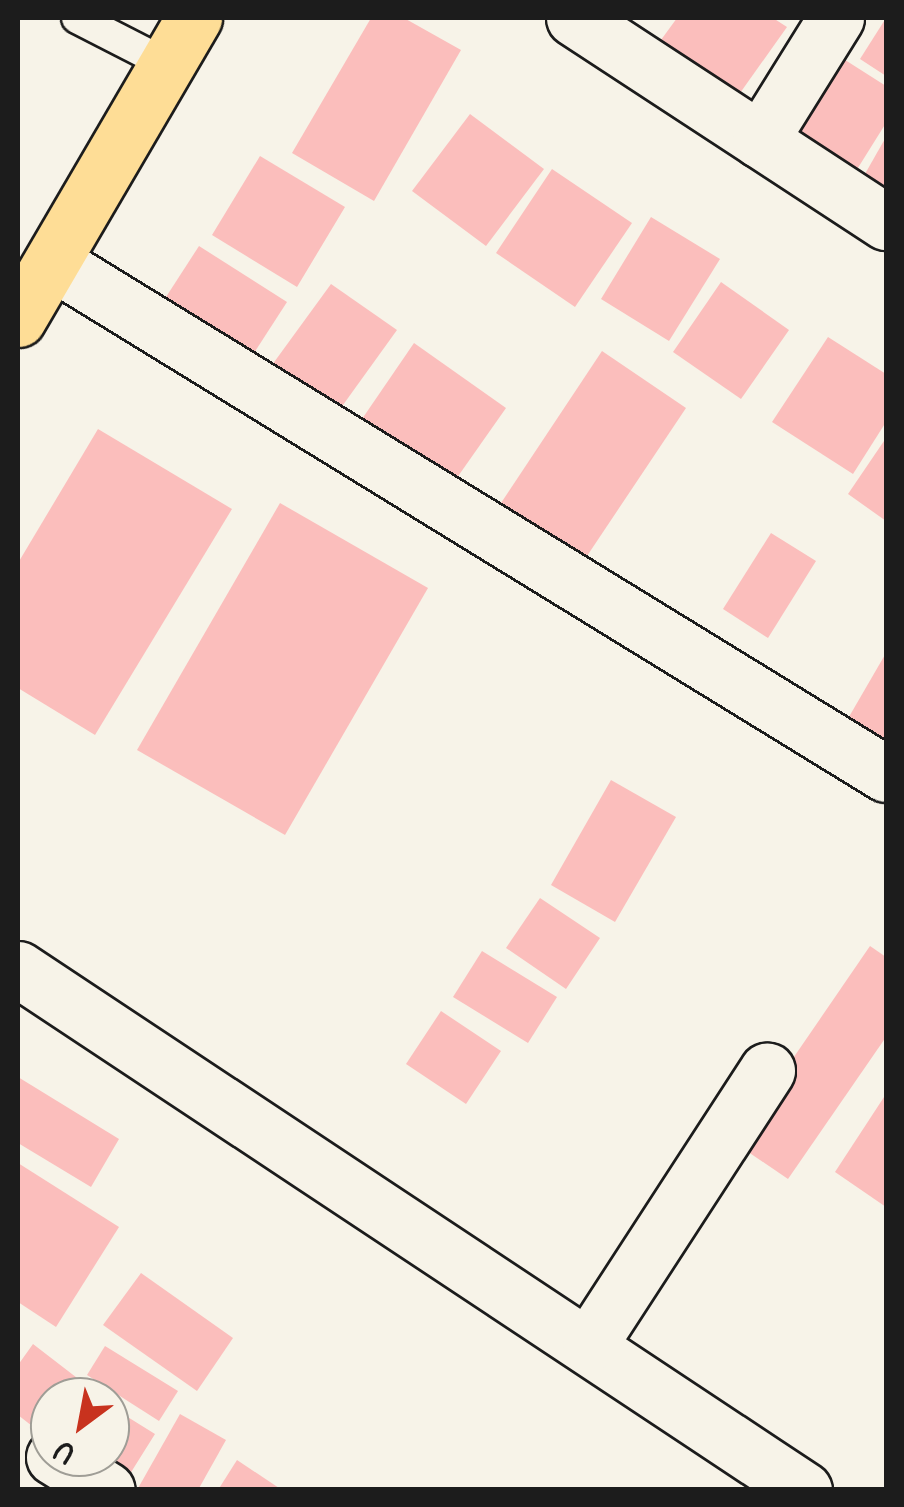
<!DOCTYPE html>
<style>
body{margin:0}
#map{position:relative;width:904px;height:1507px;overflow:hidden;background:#f7f3e8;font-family:Pangolin,sans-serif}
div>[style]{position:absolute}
.building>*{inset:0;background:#fbbebc}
.roads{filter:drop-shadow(2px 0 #1c1c1c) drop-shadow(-2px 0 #1c1c1c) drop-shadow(0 2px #1c1c1c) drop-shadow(0 -2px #1c1c1c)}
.lane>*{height:30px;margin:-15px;padding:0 15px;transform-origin:15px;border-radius:15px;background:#f7f3e8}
.street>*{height:55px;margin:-27.5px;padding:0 27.5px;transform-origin:27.5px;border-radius:27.5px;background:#f7f3e8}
.highway>*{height:55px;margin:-27.5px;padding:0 27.5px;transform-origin:27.5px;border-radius:27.5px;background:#fedd96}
span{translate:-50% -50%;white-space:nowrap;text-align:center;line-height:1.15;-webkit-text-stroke:10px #f7f3e8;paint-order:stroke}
.frame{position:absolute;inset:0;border:20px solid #1c1c1c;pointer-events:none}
.north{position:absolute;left:30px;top:1377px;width:100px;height:100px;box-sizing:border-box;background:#f7f3e8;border:2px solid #9f9d96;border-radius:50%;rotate:212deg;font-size:28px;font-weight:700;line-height:40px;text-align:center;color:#1c1c1c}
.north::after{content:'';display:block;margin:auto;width:35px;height:45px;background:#c8321e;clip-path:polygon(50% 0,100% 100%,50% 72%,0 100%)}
</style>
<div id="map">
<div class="building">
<div style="clip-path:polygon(371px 18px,404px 18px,461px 50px,374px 201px,292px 153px)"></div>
<div style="clip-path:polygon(677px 18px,773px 18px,787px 27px,728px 110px,650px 55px)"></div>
<div style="clip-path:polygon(886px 18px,886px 76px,860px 59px)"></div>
<div style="clip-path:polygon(842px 58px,886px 86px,886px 123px,846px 187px,784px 148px)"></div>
<div style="clip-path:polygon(470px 114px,544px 169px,486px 246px,412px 191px)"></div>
<div style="clip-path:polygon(886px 137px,886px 214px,853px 195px)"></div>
<div style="clip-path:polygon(260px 156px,345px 207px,297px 287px,212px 235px)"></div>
<div style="clip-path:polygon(552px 169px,632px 223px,575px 307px,496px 253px)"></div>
<div style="clip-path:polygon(651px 217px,720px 259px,669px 341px,601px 299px)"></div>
<div style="clip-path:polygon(199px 246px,287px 302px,243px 370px,155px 314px)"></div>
<div style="clip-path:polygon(721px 282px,789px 330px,741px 399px,673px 352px)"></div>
<div style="clip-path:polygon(331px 284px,397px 330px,330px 423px,264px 376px)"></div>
<div style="clip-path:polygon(828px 337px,886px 374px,886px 422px,853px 474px,772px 422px)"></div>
<div style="clip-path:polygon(414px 343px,506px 408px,454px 482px,362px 419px)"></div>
<div style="clip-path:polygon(602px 351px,686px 408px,585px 559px,501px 503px)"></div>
<div style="clip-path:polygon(98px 429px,232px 509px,95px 735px,18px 688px,18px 563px)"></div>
<div style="clip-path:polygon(886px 438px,886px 521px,848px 494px)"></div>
<div style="clip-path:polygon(280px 503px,428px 588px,285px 835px,137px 750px)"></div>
<div style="clip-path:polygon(771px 533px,816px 561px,768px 638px,723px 609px)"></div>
<div style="clip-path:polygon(886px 653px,886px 746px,846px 722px)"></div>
<div style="clip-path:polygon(611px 780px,676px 817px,615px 922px,551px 885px)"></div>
<div style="clip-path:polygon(540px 898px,600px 938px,566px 989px,506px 948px)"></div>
<div style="clip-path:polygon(870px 946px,886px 957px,886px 1037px,788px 1179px,735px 1143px)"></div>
<div style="clip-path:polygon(482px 951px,557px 997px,528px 1043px,453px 997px)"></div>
<div style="clip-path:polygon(441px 1011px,501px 1051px,466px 1104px,406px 1064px)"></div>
<div style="clip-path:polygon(18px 1077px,119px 1139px,91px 1187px,18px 1143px)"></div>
<div style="clip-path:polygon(886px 1094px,886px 1207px,835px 1172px)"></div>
<div style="clip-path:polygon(18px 1163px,119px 1227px,56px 1327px,18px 1302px)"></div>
<div style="clip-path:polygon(141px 1273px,233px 1338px,197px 1391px,103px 1325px)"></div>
<div style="clip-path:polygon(33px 1344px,94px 1391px,50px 1397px,50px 1440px,18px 1415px,18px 1365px)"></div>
<div style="clip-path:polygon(105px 1346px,178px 1391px,159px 1421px,87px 1375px)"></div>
<div style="clip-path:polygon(110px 1406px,155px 1434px,123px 1485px,79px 1457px,110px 1457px)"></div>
<div style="clip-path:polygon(180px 1414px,226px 1440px,198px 1490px,137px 1490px)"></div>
<div style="clip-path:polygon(237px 1460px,282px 1490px,218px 1490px)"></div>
</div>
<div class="roads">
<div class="lane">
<div style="left:77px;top:18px;width:101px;rotate:27.1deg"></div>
</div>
<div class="street">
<div style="left:574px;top:18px;width:373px;rotate:33.2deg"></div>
<div style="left:760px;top:140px;width:144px;rotate:-58.1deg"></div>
<div style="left:54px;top:263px;width:976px;rotate:31.56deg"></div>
<div style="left:18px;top:969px;width:943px;rotate:33.54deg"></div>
<div style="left:590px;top:1343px;width:325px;rotate:-57deg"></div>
<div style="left:54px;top:1457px;width:62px;rotate:31.9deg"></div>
</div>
<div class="highway">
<div style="left:18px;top:319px;width:349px;rotate:-59.7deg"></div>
</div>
</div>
<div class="frame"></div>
<div class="north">U</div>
</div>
